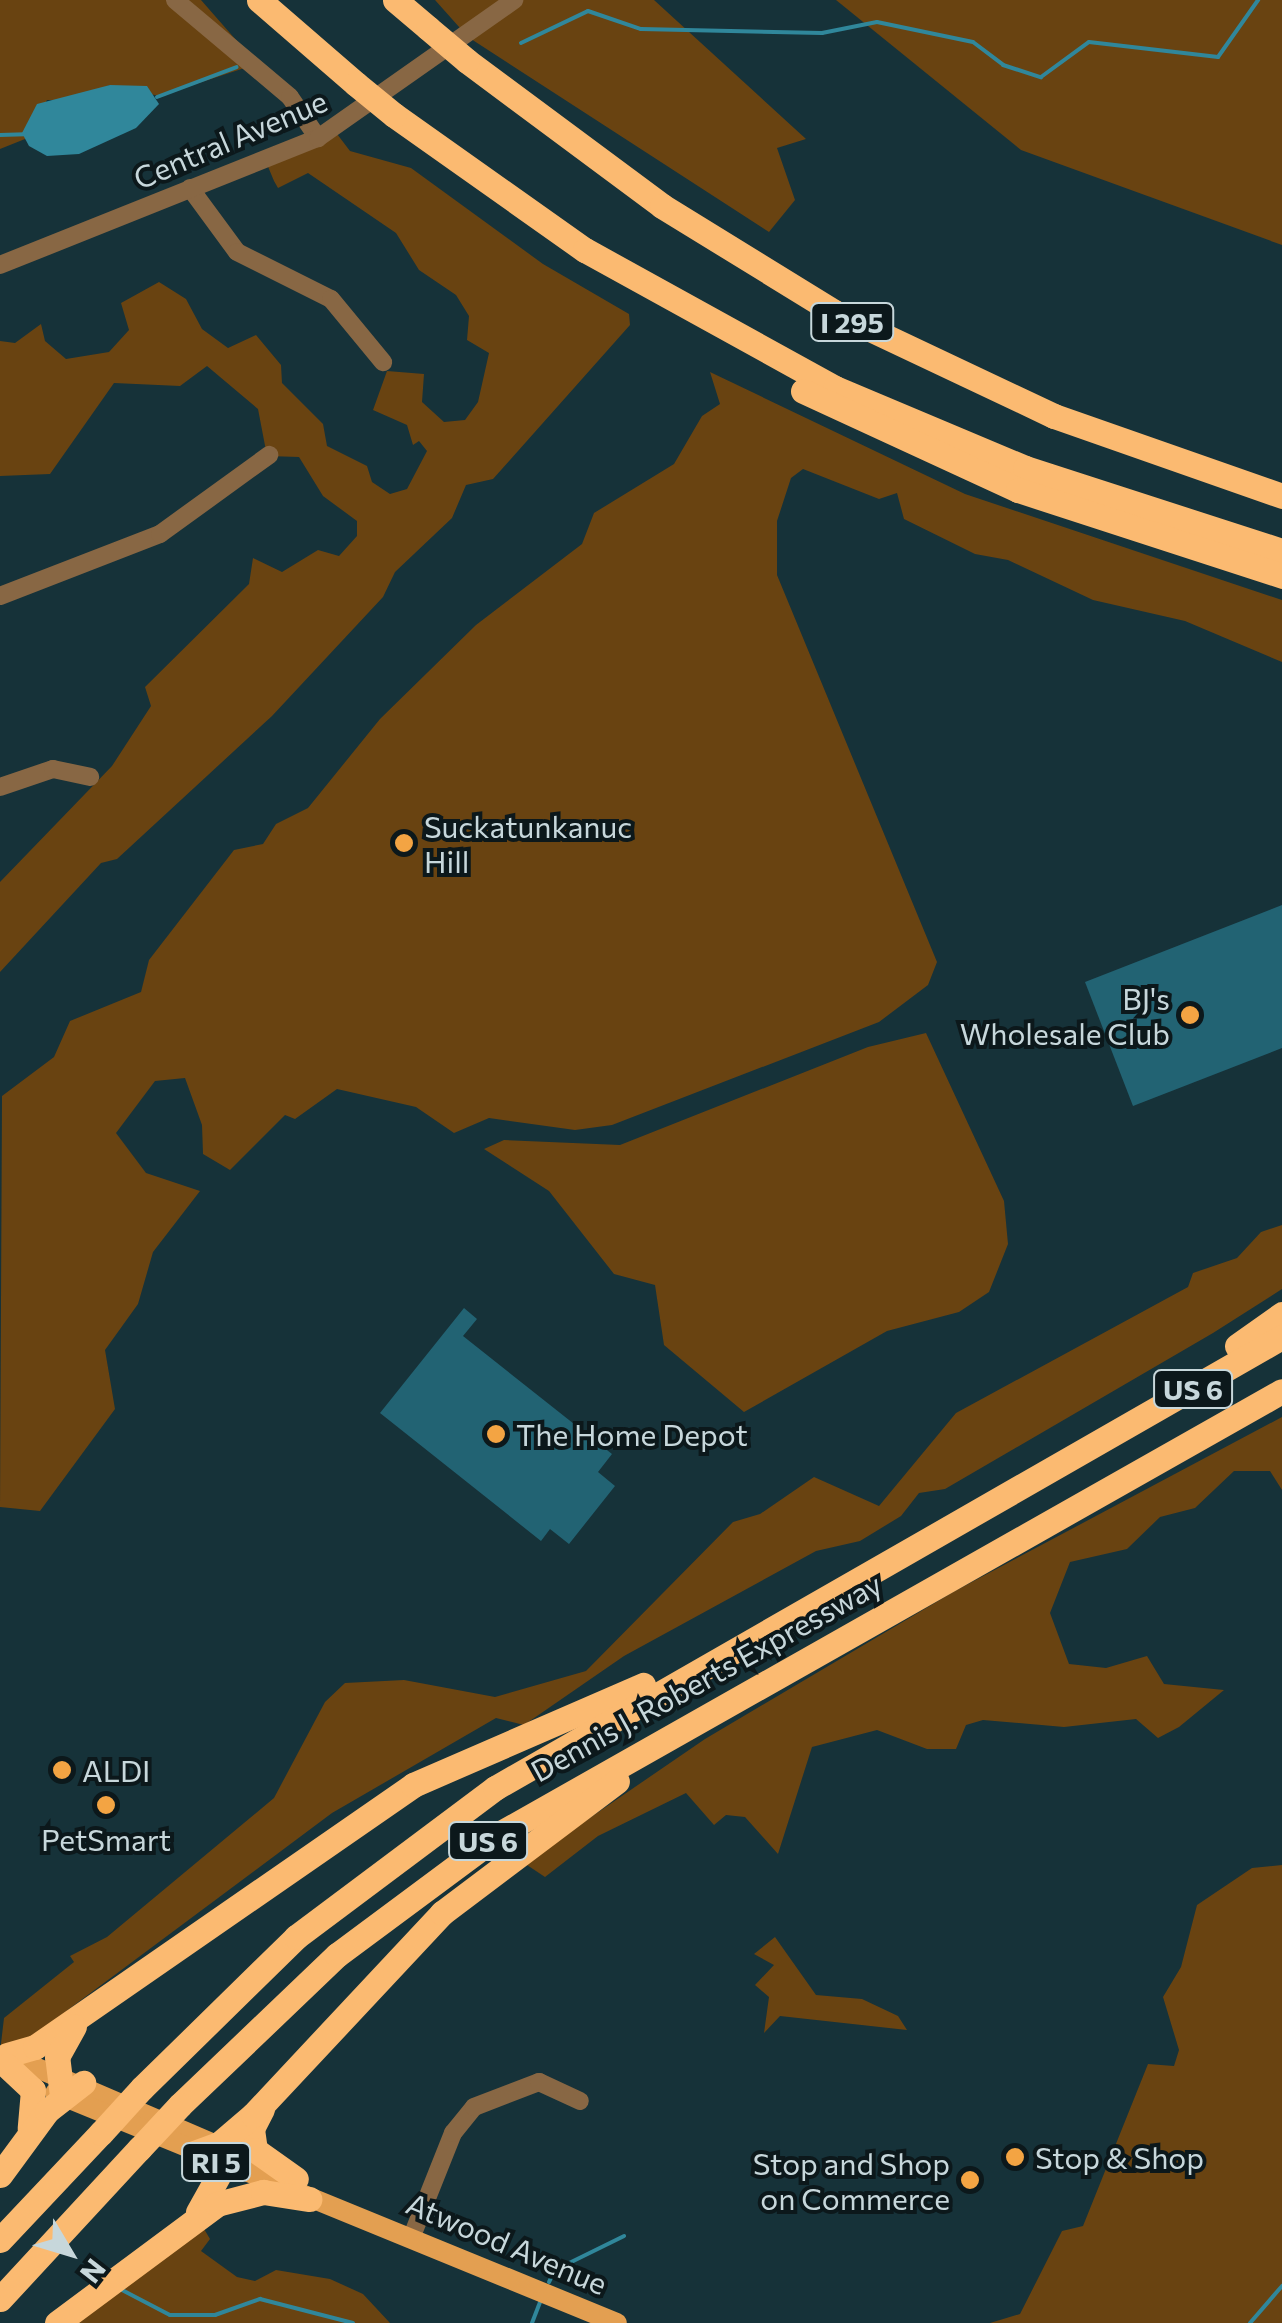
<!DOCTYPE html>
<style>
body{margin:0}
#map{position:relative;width:1282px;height:2323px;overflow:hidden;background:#163239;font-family:Commissioner,sans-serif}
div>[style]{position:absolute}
.green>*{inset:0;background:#694311}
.water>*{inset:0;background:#30879b}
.stream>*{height:4px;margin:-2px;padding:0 2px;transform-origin:2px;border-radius:2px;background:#30879b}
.building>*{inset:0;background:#226373}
.minor>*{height:18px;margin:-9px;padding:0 9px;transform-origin:9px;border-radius:9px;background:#886744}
.major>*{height:20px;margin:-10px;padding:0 10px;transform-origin:10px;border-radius:10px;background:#e39f51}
.highway>*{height:25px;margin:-12.5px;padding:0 12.5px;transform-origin:12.5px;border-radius:12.5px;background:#fbba71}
.highway-bridge>*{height:25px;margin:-12.5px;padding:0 12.5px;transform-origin:12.5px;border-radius:12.5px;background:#fbba71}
.dots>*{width:28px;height:28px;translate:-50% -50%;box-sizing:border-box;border:5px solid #0c181b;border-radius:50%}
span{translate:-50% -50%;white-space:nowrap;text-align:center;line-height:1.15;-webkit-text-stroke:8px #0c181b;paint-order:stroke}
.shield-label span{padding:2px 8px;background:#0c181b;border:2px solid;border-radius:8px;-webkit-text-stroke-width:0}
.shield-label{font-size:28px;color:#c7d7db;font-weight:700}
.street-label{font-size:30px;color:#c7d7db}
.poi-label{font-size:30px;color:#c7d7db}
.left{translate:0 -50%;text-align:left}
.right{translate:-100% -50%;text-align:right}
.north{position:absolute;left:20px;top:2203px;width:100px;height:100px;-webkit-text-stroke:8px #0c181b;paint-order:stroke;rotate:128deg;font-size:28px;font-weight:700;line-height:40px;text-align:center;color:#c7d7db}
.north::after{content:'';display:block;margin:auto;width:35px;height:45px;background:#c7d7db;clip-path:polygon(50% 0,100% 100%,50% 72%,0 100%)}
</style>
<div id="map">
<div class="green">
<div style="clip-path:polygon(0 0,201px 0,257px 64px,159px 96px,110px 85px,74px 100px,47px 100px,25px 139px,0 149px)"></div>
<div style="clip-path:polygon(435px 0,654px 0,806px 139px,777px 148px,795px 200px,769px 232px,468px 37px)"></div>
<div style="clip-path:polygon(836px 0,1282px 0,1282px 245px,1021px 150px)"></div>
<div style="clip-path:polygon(334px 130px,350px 151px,411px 168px,543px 264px,629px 314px,630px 325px,493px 479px,466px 485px,452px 518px,395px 572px,383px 597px,272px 716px,117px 859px,101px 863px,0 972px,0 882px,112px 766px,151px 706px,145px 687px,249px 584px,253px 558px,282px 572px,318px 550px,339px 556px,357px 536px,357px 521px,323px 496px,299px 457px,267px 456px,258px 409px,207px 366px,180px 386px,114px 383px,50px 474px,0 476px,0 341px,15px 343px,41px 324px,45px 341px,66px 359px,109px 352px,129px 330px,121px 303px,159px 282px,186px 299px,202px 329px,228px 348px,256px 335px,281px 365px,282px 383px,323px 424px,327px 446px,367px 466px,372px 482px,390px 494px,407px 489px,427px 451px,419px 441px,413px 445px,407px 425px,373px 410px,387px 371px,424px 374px,422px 402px,444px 422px,465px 420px,478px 402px,489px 353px,467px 340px,469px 316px,456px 295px,419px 270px,396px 233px,308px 173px,278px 188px,274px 181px,264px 157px)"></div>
<div style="clip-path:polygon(710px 372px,965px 494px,1282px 600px,1282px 662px,1185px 621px,1093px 600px,1008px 560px,975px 554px,904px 519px,897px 493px,879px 499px,803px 469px,791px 478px,777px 521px,777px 575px,937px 962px,928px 985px,879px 1022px,612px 1125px,575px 1130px,489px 1118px,454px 1133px,416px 1107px,337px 1089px,295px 1119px,285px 1115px,230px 1170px,203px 1154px,202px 1125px,185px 1078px,155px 1081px,116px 1133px,146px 1173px,200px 1191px,153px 1252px,138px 1304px,105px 1350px,115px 1409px,40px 1511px,0 1507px,2px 1096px,54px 1057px,70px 1021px,141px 992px,149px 960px,234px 850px,263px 844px,276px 824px,308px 808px,380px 719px,476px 625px,582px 544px,594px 513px,674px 464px,702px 416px,720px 404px)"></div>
<div style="clip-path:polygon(926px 1033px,1004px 1201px,1008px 1244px,989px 1292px,959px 1312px,887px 1331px,744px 1412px,664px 1345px,655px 1285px,614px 1274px,549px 1191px,484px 1149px,504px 1140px,620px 1145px,868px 1047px)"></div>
<div style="clip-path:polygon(1282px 1225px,1282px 1289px,1213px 1333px,945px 1489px,919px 1493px,901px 1516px,860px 1541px,816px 1551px,624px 1656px,524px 1725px,496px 1718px,332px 1813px,69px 2009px,35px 2043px,0 2052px,4px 2018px,74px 1962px,70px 1956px,107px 1937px,274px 1798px,325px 1702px,345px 1683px,404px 1680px,495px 1697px,586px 1671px,733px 1522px,760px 1514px,814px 1477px,879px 1506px,956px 1413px,1188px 1287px,1193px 1273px,1237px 1258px,1261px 1232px)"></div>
<div style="clip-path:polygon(1282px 1417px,1282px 1490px,1270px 1471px,1234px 1471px,1195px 1508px,1160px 1517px,1127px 1549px,1070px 1562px,1050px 1613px,1069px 1664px,1106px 1668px,1147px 1656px,1164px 1684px,1224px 1690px,1179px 1727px,1158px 1738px,1136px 1719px,1064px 1727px,983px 1720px,966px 1725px,956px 1749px,927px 1749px,877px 1730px,812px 1747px,778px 1854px,745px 1817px,726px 1815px,714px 1825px,686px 1793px,598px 1836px,545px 1877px,524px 1863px,705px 1739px,955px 1591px)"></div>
<div style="clip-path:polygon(1282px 1865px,1282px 2323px,990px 2323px,1020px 2314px,1062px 2231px,1083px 2226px,1148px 2064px,1174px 2066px,1179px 2050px,1163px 1997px,1181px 1967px,1197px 1905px,1252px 1868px)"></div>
<div style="clip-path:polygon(775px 1937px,816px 1995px,862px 1999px,898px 2016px,907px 2030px,780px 2016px,764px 2033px,769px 1997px,755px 1985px,774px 1965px,754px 1954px)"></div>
<div style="clip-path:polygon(197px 2217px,210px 2239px,201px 2251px,237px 2277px,255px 2281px,276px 2270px,330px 2279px,363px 2294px,390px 2323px,63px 2323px)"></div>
</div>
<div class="water">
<div style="clip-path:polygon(110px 85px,147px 86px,159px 104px,136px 128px,79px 154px,47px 156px,29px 146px,22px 133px,37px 104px)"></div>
</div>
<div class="stream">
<div style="left:521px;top:43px;width:74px;rotate:-25.5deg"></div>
<div style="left:588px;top:11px;width:56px;rotate:18.8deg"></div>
<div style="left:641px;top:29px;width:181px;rotate:1.3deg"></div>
<div style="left:822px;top:33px;width:56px;rotate:-11.3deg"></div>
<div style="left:877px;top:22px;width:98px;rotate:11.8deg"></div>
<div style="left:973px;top:42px;width:38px;rotate:37deg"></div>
<div style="left:1003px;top:65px;width:40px;rotate:18deg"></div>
<div style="left:1041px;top:77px;width:59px;rotate:-36.1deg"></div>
<div style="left:1089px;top:42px;width:130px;rotate:6.6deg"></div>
<div style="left:1218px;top:57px;width:70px;rotate:-54.9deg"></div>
<div style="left:157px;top:97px;width:85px;rotate:-20.6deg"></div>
<div style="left:0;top:135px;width:25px;rotate:-2deg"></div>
<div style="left:549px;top:2282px;width:13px;rotate:-63deg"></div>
<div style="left:555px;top:2270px;width:77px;rotate:-26.2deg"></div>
<div style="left:122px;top:2290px;width:54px;rotate:27.5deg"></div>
<div style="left:170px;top:2315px;width:45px"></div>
<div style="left:215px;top:2315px;width:48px;rotate:-19.6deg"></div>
<div style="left:260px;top:2299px;width:96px;rotate:14.5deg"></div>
<div style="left:532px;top:2323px;width:25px;rotate:-69deg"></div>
<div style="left:1250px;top:2323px;width:49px;rotate:-49.1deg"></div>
</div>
<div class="building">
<div style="clip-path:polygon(1282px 905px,1282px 1048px,1133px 1106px,1085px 982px)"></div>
<div style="clip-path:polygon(464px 1308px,477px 1319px,463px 1336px,612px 1454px,598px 1472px,615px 1486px,569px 1544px,550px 1529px,541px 1541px,380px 1413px)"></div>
</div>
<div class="minor">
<div style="left:175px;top:0;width:150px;rotate:40.1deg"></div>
<div style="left:290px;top:97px;width:50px;rotate:55.7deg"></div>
<div style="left:190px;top:188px;width:79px;rotate:53.7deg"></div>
<div style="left:237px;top:252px;width:105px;rotate:26.6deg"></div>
<div style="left:331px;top:299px;width:82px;rotate:50.5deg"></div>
<div style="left:0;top:265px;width:342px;rotate:-21.8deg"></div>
<div style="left:318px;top:138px;width:240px;rotate:-35.1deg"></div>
<div style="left:0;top:596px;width:172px;rotate:-21.2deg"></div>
<div style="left:160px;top:534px;width:135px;rotate:-35.9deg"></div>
<div style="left:0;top:787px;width:56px;rotate:-18.8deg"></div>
<div style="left:53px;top:769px;width:38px;rotate:12deg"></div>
<div style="left:412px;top:2236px;width:111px;rotate:-68.3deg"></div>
<div style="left:453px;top:2133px;width:33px;rotate:-51deg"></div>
<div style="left:474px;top:2107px;width:70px;rotate:-21deg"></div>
<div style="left:539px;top:2082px;width:45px;rotate:24.9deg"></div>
</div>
<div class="major">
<div style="left:7px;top:2055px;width:285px;rotate:23.3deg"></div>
<div style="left:55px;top:2093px;width:607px;rotate:22.26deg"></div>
</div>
<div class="highway">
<div style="left:259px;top:0;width:128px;rotate:40.9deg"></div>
<div style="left:395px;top:0;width:43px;rotate:40.3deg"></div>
<div style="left:467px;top:61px;width:243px;rotate:36.6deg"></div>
<div style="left:662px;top:206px;width:202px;rotate:31.6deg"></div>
<div style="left:834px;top:312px;width:243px;rotate:25.3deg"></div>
<div style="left:1054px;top:416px;width:242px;rotate:19.3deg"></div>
<div style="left:394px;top:115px;width:234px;rotate:35.3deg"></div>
<div style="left:585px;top:250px;width:286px;rotate:28.9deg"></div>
<div style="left:835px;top:388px;width:206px;rotate:22.8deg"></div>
<div style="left:1025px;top:468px;width:270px;rotate:17.9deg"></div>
<div style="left:803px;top:391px;width:237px;rotate:24.7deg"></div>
<div style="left:1018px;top:490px;width:278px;rotate:18deg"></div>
<div style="left:1237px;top:1346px;width:55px;rotate:-35.4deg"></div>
<div style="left:7px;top:2055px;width:29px;rotate:-16deg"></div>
<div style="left:35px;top:2047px;width:460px;rotate:-34.7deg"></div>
<div style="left:413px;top:1785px;width:251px;rotate:-23.5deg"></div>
<div style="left:7px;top:2066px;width:35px;rotate:43deg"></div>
<div style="left:33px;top:2090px;width:38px;rotate:95deg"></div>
<div style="left:142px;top:2088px;width:216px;rotate:-44.4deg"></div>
<div style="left:296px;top:1937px;width:249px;rotate:-36.8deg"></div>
<div style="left:495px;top:1788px;width:907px;rotate:-29.82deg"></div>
<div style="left:62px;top:2096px;width:39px;rotate:-97deg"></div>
<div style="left:57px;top:2057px;width:35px;rotate:-61deg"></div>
<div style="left:180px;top:2105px;width:217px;rotate:-43.7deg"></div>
<div style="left:337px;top:1955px;width:204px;rotate:-36.6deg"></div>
<div style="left:501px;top:1833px;width:897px;rotate:-29.51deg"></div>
<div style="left:262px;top:2109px;width:22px;rotate:117deg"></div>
<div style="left:252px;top:2129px;width:21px;rotate:82deg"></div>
<div style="left:255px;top:2150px;width:50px;rotate:35.3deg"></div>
<div style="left:194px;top:2153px;width:27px;rotate:-20deg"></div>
<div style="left:219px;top:2144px;width:45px;rotate:-40.5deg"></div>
<div style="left:253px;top:2115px;width:277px;rotate:-46.9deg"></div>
<div style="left:442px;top:1913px;width:219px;rotate:-37deg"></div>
<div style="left:0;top:2175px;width:79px;rotate:-53.7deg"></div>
<div style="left:47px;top:2111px;width:46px;rotate:-37.9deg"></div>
<div style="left:198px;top:2212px;width:49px;rotate:-60.8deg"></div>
<div style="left:222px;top:2169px;width:25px;rotate:-97deg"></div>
<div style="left:0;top:2240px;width:147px;rotate:-46.7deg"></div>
<div style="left:0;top:2299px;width:205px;rotate:-47.2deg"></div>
<div style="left:57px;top:2323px;width:199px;rotate:-36.6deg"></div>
<div style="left:217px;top:2204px;width:48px;rotate:-14.6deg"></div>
<div style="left:263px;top:2192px;width:47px;rotate:8.7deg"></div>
</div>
<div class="highway-bridge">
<div style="left:428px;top:28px;width:51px;rotate:40.2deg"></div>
<div style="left:356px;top:84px;width:49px;rotate:39.2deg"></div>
<div style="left:101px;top:2133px;width:61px;rotate:-47.7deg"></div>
<div style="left:139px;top:2149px;width:60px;rotate:-47deg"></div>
</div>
<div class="dots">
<div style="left:404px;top:843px;background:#f3a443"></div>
<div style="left:1190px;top:1015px;background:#f3a443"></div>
<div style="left:496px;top:1434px;background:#f3a443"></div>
<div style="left:62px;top:1770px;background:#f3a443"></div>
<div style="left:106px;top:1805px;background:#f3a443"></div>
<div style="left:1015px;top:2157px;background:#f3a443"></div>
<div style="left:970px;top:2180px;background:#f3a443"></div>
</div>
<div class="shield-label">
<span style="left:852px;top:322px">I 295</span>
<span style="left:1193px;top:1389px">US 6</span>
<span style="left:488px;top:1841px">US 6</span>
<span style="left:216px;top:2162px">RI 5</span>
</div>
<div class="street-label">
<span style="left:230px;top:139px;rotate:-23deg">Central Avenue</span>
<span style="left:706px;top:1677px;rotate:-29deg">Dennis J. Roberts Expressway</span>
<span style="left:507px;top:2243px;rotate:23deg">Atwood Avenue</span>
</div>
<div class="poi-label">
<span class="left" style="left:424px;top:843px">Suckatunkanuc<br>Hill</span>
<span class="right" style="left:1170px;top:1015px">BJ's<br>Wholesale Club</span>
<span class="left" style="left:516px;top:1434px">The Home Depot</span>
<span class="left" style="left:82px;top:1770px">ALDI</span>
<span style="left:106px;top:1839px">PetSmart</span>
<span class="left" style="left:1035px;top:2157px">Stop &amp; Shop</span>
<span class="right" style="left:950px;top:2180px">Stop and Shop<br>on Commerce</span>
</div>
<div class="north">N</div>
</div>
